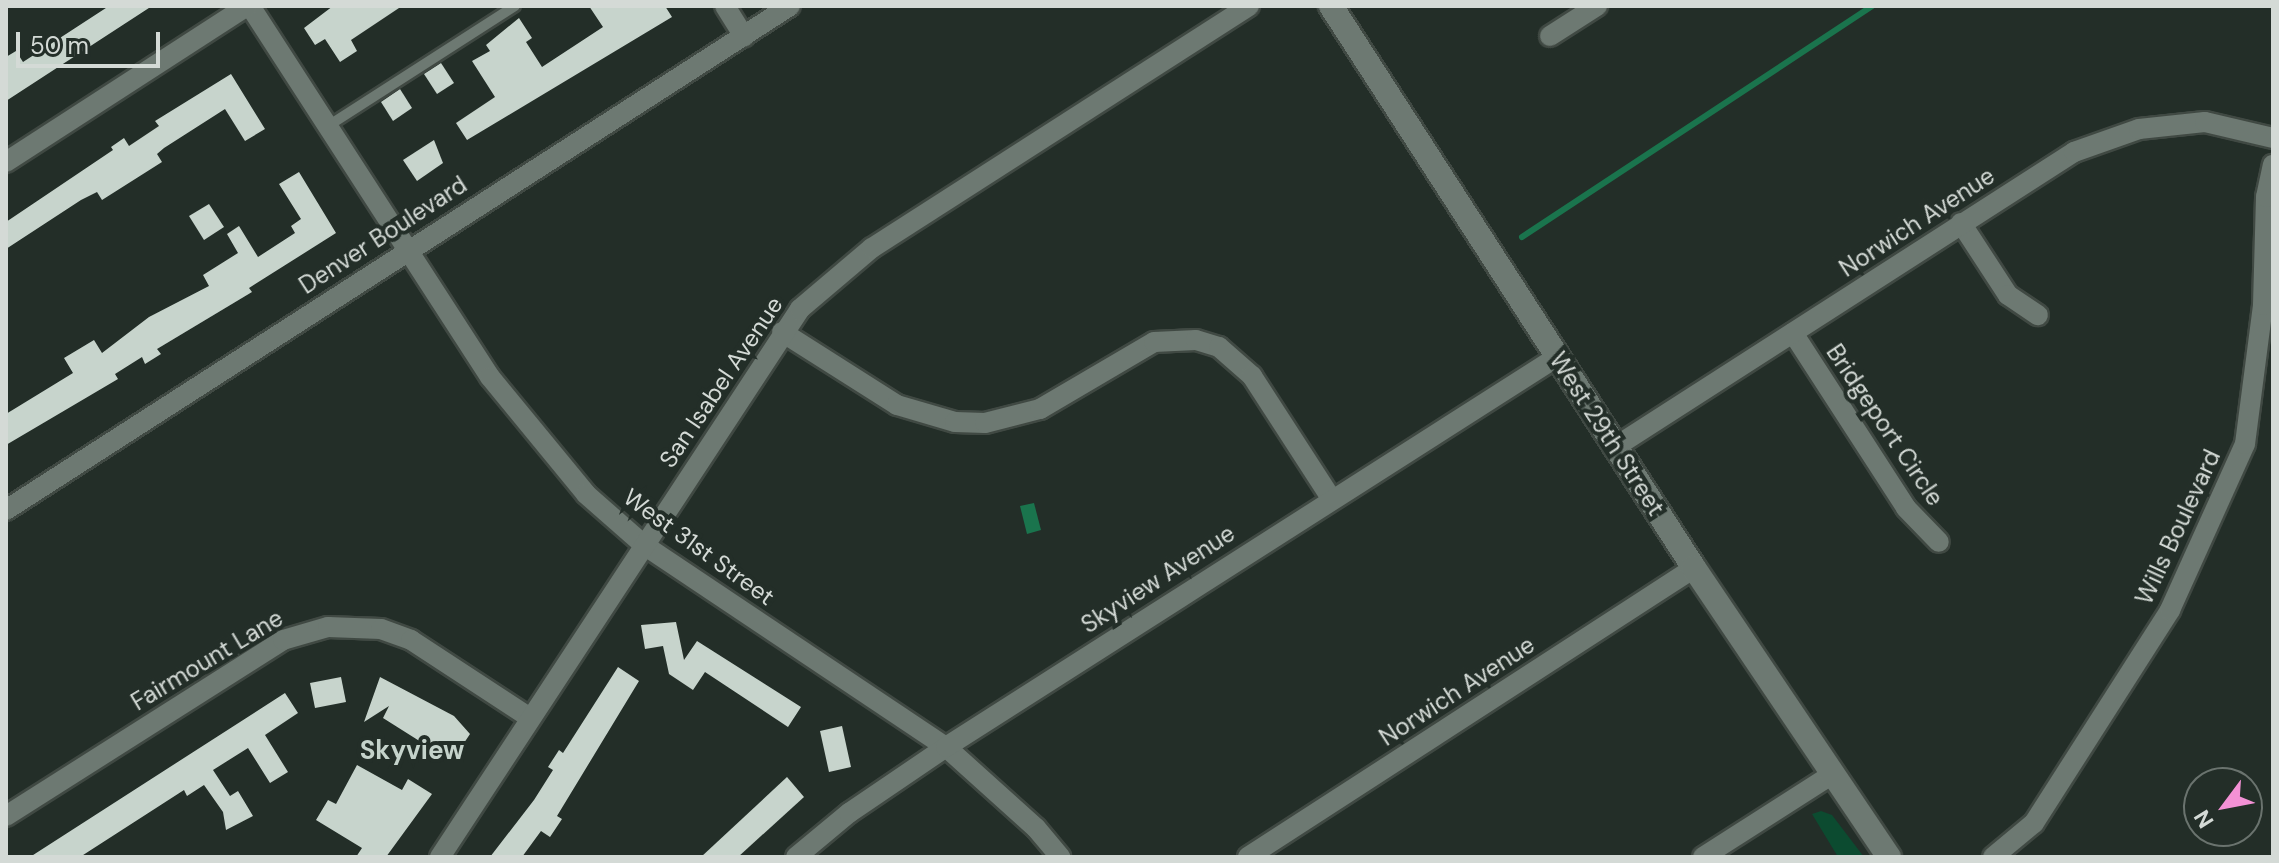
<!DOCTYPE html>
<style>
body{margin:0}
#map{position:relative;width:2279px;height:863px;overflow:hidden;background:#232e28;font-family:"DM Sans",sans-serif}
div>[style]{position:absolute}
.green>*{inset:0;background:#0c4b30}
.water>*{inset:0;background:#1a744d}
.stream>*{height:6px;margin:-3px;padding:0 3px;transform-origin:3px;border-radius:3px;background:#1a744d}
.building>*{inset:0;background:#c7d4cc}
.roads{filter:drop-shadow(2px 0 #404943) drop-shadow(-2px 0 #404943) drop-shadow(0 2px #404943) drop-shadow(0 -2px #404943)}
.service>*{height:10px;margin:-5px;padding:0 5px;transform-origin:5px;border-radius:5px;background:#6d7972}
.minor>*{height:20px;margin:-10px;padding:0 10px;transform-origin:10px;border-radius:10px;background:#6d7972}
.tertiary>*{height:24px;margin:-12px;padding:0 12px;transform-origin:12px;border-radius:12px;background:#6d7972}
span{translate:-50% -50%;white-space:nowrap;text-align:center;line-height:1.15;-webkit-text-stroke:8px #232e28;paint-order:stroke}
.street-label{font-size:24px;color:#d4dad6}
.neighbourhood-label{font-size:26px;color:#c5d3cb;font-weight:700}
.frame{position:absolute;inset:0;border:8px solid #d4dad6;pointer-events:none}
.north{position:absolute;left:2183px;top:767px;width:80px;height:80px;box-sizing:border-box;background:#232e28;border:2px solid #6a736e;border-radius:50%;rotate:238deg;font-size:22px;font-weight:700;line-height:32px;text-align:center;color:#d4dad6}
.north::after{content:'';display:block;margin:auto;width:28px;height:36px;background:#f391d5;clip-path:polygon(50% 0,100% 100%,50% 72%,0 100%)}
.scale{position:absolute;left:16px;top:32px;width:144px;height:36px;box-sizing:border-box;border:4px solid #d4dad6;border-top:0;padding-left:10px;font-size:24px;line-height:28px;white-space:nowrap;color:#d4dad6;-webkit-text-stroke:6px #232e28;paint-order:stroke}
</style>
<div id="map">
<div class="green">
<div style="clip-path:polygon(1821px 811px,1832px 815px,1864px 857px,1838px 857px,1812px 814px)"></div>
</div>
<div class="water">
<div style="clip-path:polygon(1034px 503px,1041px 530px,1027px 534px,1020px 506px)"></div>
</div>
<div class="stream">
<div style="left:1522px;top:237px;width:419px;rotate:-33.4deg"></div>
</div>
<div class="building">
<div style="clip-path:polygon(109px 6px,152px 6px,6px 101px,6px 57px,16px 51px,23px 62px)"></div>
<div style="clip-path:polygon(333px 6px,402px 6px,351px 40px,357px 51px,340px 62px,325px 39px,315px 45px,304px 28px)"></div>
<div style="clip-path:polygon(589px 6px,665px 6px,672px 17px,467px 140px,456px 123px,495px 97px,472px 61px,490px 51px,486px 45px,519px 18px,532px 38px,526px 42px,542px 67px,603px 27px)"></div>
<div style="clip-path:polygon(441px 63px,454px 83px,437px 94px,424px 74px)"></div>
<div style="clip-path:polygon(231px 74px,265px 129px,245px 141px,225px 109px,164px 148px,157px 154px,162px 162px,102px 200px,97px 192px,81px 200px,6px 249px,6px 222px,113px 150px,111px 147px,124px 138px,129px 146px,159px 126px,155px 121px)"></div>
<div style="clip-path:polygon(400px 89px,412px 108px,393px 121px,381px 102px)"></div>
<div style="clip-path:polygon(434px 140px,443px 163px,417px 181px,403px 160px)"></div>
<div style="clip-path:polygon(299px 172px,336px 233px,249px 288px,252px 292px,157px 349px,161px 354px,145px 364px,142px 357px,115px 374px,118px 379px,6px 445px,6px 414px,73px 373px,64px 358px,94px 340px,102px 353px,149px 317px,209px 286px,203px 275px,238px 253px,227px 234px,239px 226px,258px 257px,295px 233px,291px 226px,301px 219px,279px 184px)"></div>
<div style="clip-path:polygon(209px 204px,224px 227px,204px 240px,189px 216px)"></div>
<div style="clip-path:polygon(676px 622px,684px 660px,697px 641px,801px 707px,788px 727px,705px 672px,693px 690px,669px 674px,663px 646px,645px 649px,641px 625px)"></div>
<div style="clip-path:polygon(618px 667px,639px 681px,557px 816px,562px 819px,550px 837px,541px 831px,522px 857px,490px 857px,534px 800px,553px 770px,548px 767px,559px 750px,563px 753px)"></div>
<div style="clip-path:polygon(341px 677px,346px 702px,315px 708px,310px 683px)"></div>
<div style="clip-path:polygon(380px 677px,454px 716px,470px 734px,458px 752px,446px 744px,440px 754px,383px 718px,389px 706px,364px 722px)"></div>
<div style="clip-path:polygon(285px 693px,298px 713px,265px 735px,288px 772px,270px 783px,248px 748px,213px 770px,230px 796px,238px 791px,253px 816px,226px 830px,223px 812px,204px 785px,187px 796px,184px 790px,80px 857px,30px 857px)"></div>
<div style="clip-path:polygon(842px 726px,851px 767px,829px 772px,820px 731px)"></div>
<div style="clip-path:polygon(357px 765px,402px 790px,408px 779px,432px 794px,386px 857px,356px 857px,362px 848px,316px 820px,328px 800px,336px 804px)"></div>
<div style="clip-path:polygon(787px 777px,804px 797px,738px 857px,701px 857px)"></div>
</div>
<div class="roads">
<div class="service">
<div style="left:328px;top:126px;width:222px;rotate:-32.7deg"></div>
</div>
<div class="minor">
<div style="left:250px;top:6px;width:442px;rotate:57.1deg"></div>
<div style="left:490px;top:377px;width:151px;rotate:50.6deg"></div>
<div style="left:586px;top:494px;width:77px;rotate:41.3deg"></div>
<div style="left:644px;top:545px;width:363px;rotate:33.8deg"></div>
<div style="left:946px;top:747px;width:121px;rotate:42deg"></div>
<div style="left:1036px;top:828px;width:38px;rotate:50deg"></div>
<div style="left:725px;top:6px;width:36px;rotate:58deg"></div>
<div style="left:1550px;top:36px;width:56px;rotate:-32.6deg"></div>
<div style="left:6px;top:162px;width:287px;rotate:-32.9deg"></div>
<div style="left:1961px;top:223px;width:86px;rotate:56.9deg"></div>
<div style="left:2008px;top:295px;width:36px;rotate:34deg"></div>
<div style="left:782px;top:332px;width:136px;rotate:32.4deg"></div>
<div style="left:897px;top:405px;width:60px;rotate:16.3deg"></div>
<div style="left:955px;top:422px;width:30px;rotate:2deg"></div>
<div style="left:985px;top:423px;width:57px;rotate:-14.3deg"></div>
<div style="left:1040px;top:409px;width:132px;rotate:-30.4deg"></div>
<div style="left:1154px;top:342px;width:42px;rotate:-2.7deg"></div>
<div style="left:1196px;top:340px;width:24px;rotate:17deg"></div>
<div style="left:1219px;top:347px;width:44px;rotate:41.3deg"></div>
<div style="left:1252px;top:376px;width:145px;rotate:57.1deg"></div>
<div style="left:1793px;top:333px;width:208px;rotate:57.1deg"></div>
<div style="left:1906px;top:508px;width:47px;rotate:45.9deg"></div>
<div style="left:1615px;top:447px;width:546px;rotate:-32.73deg"></div>
<div style="left:2074px;top:152px;width:69px;rotate:-19.5deg"></div>
<div style="left:2139px;top:129px;width:66px;rotate:-6.1deg"></div>
<div style="left:2205px;top:122px;width:70px;rotate:13.2deg"></div>
<div style="left:6px;top:510px;width:932px;rotate:-32.74deg"></div>
<div style="left:6px;top:816px;width:328px;rotate:-32.4deg"></div>
<div style="left:283px;top:640px;width:47px;rotate:-16.1deg"></div>
<div style="left:328px;top:627px;width:53px;rotate:2.2deg"></div>
<div style="left:381px;top:629px;width:32px;rotate:20deg"></div>
<div style="left:411px;top:640px;width:142px;rotate:33.2deg"></div>
<div style="left:440px;top:857px;width:656px;rotate:-56.7deg"></div>
<div style="left:800px;top:309px;width:94px;rotate:-40.3deg"></div>
<div style="left:872px;top:248px;width:448px;rotate:-32.7deg"></div>
<div style="left:796px;top:857px;width:69px;rotate:-39.7deg"></div>
<div style="left:849px;top:813px;width:117px;rotate:-34.2deg"></div>
<div style="left:946px;top:747px;width:725px;rotate:-32.55deg"></div>
<div style="left:1248px;top:857px;width:531px;rotate:-32.94deg"></div>
<div style="left:1703px;top:857px;width:154px;rotate:-32.6deg"></div>
<div style="left:1993px;top:857px;width:53px;rotate:-39.7deg"></div>
<div style="left:2034px;top:823px;width:253px;rotate:-57.4deg"></div>
<div style="left:2170px;top:610px;width:182px;rotate:-65.7deg"></div>
<div style="left:2245px;top:444px;width:140px;rotate:-82.6deg"></div>
<div style="left:2263px;top:305px;width:108px;rotate:-88.4deg"></div>
<div style="left:2266px;top:197px;width:33px;rotate:-78deg"></div>
</div>
<div class="tertiary">
<div style="left:1331px;top:6px;width:669px;rotate:57.14deg"></div>
<div style="left:1694px;top:568px;width:349px;rotate:56deg"></div>
</div>
</div>
<div class="street-label">
<span style="left:1917px;top:222px;rotate:-33deg">Norwich Avenue</span>
<span style="left:383px;top:235px;rotate:-33deg">Denver Boulevard</span>
<span style="left:721px;top:382px;rotate:-56deg">San Isabel Avenue</span>
<span style="left:1885px;top:425px;rotate:56deg">Bridgeport Circle</span>
<span style="left:1607px;top:434px;rotate:57deg">West 29th Street</span>
<span style="left:2178px;top:527px;rotate:-65deg">Wills Boulevard</span>
<span style="left:699px;top:547px;rotate:36deg">West 31st Street</span>
<span style="left:1158px;top:579px;rotate:-33deg">Skyview Avenue</span>
<span style="left:207px;top:660px;rotate:-31deg">Fairmount Lane</span>
<span style="left:1457px;top:691px;rotate:-33deg">Norwich Avenue</span>
</div>
<div class="neighbourhood-label">
<span style="left:412px;top:751px">Skyview</span>
</div>
<div class="frame"></div>
<div class="north">N</div>
<div class="scale">50 m</div>
</div>
